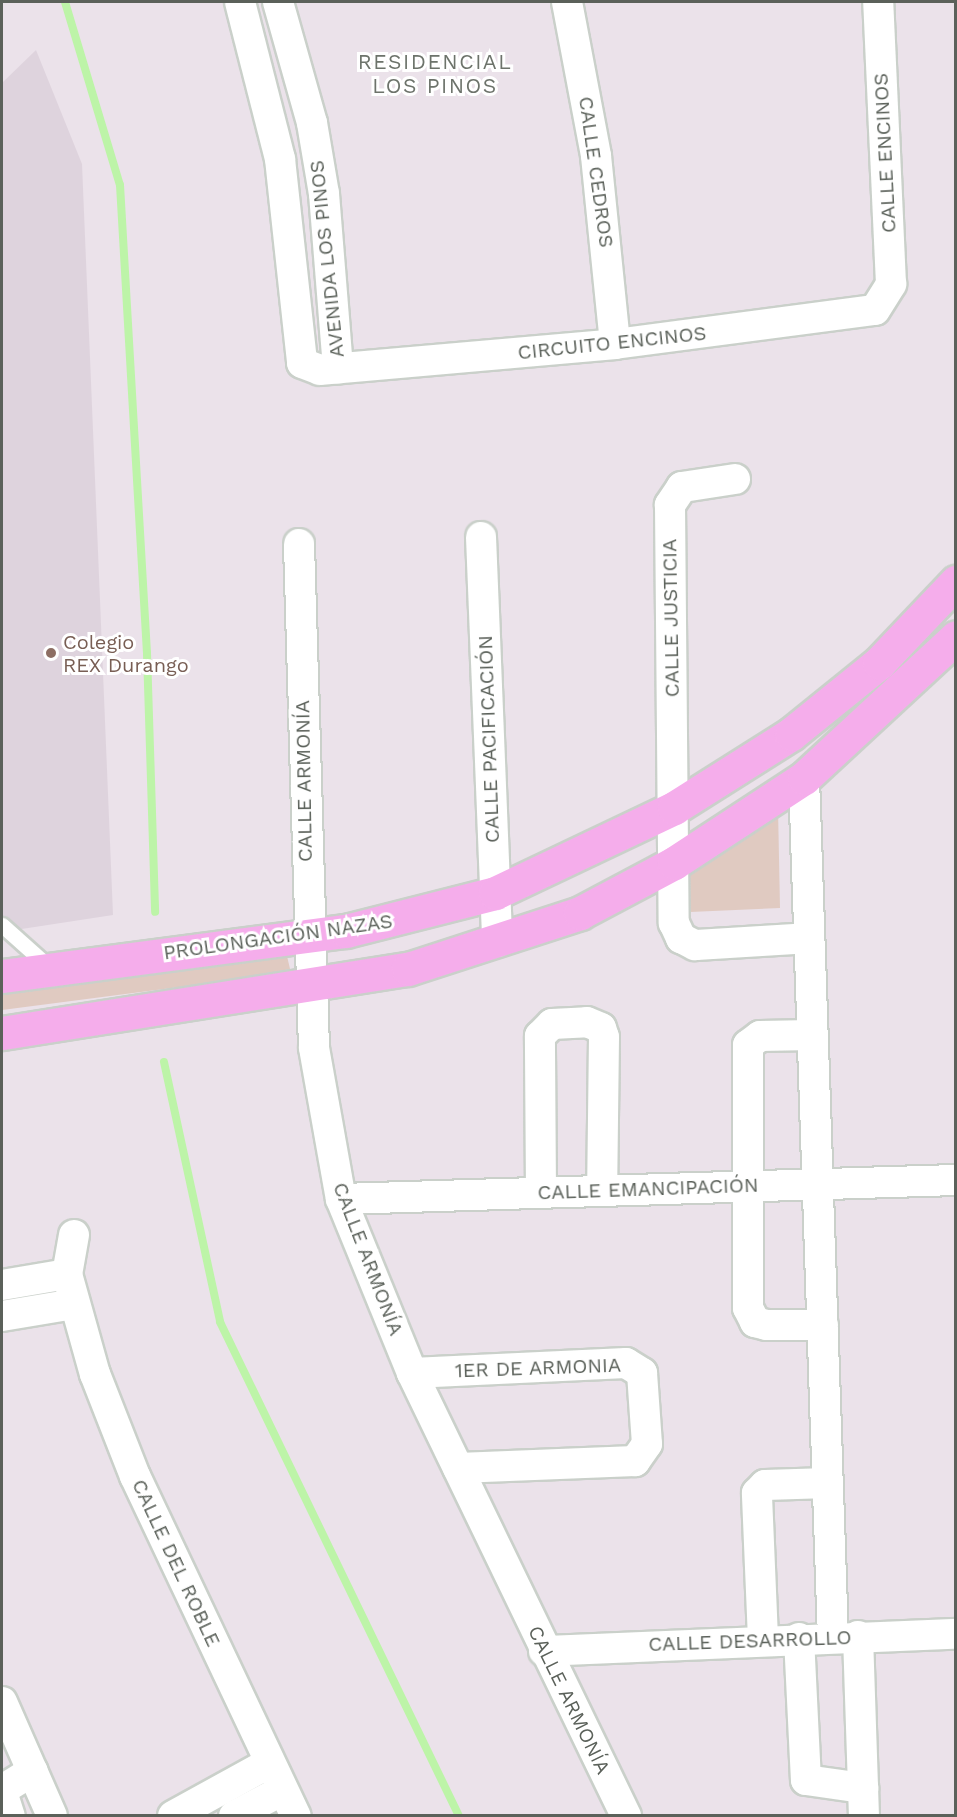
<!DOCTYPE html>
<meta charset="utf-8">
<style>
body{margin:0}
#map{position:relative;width:957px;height:1817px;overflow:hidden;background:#ebe2ea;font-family:"Work Sans",sans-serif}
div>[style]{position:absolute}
.education>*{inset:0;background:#ded3dd}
.green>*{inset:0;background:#e0cac1}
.stream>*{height:8px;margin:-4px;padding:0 4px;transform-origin:4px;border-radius:4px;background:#bdf4a8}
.roads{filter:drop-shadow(2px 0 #cad0ca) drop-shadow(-2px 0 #cad0ca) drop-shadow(0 2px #cad0ca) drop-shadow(0 -2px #cad0ca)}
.service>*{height:15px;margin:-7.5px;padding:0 7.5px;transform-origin:7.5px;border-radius:7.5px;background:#fff}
.minor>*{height:30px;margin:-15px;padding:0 15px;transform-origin:15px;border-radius:15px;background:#fff}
.primary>*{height:33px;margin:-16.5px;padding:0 16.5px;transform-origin:16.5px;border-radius:16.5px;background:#f5adeb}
.dots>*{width:16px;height:16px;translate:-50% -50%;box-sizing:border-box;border:3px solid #fff;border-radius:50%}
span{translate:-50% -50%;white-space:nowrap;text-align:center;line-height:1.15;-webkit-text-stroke:6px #fff;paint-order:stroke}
.street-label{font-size:20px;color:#5b615a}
.education-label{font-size:20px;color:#785e54}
.left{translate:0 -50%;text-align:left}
.neighbourhood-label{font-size:21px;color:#6d736b;letter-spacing:1.5px}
.frame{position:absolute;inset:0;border:3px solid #5b615a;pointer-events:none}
</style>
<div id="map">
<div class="education">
<div style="clip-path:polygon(36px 50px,82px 164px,113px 915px,2px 932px,2px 83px)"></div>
</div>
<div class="green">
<div style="clip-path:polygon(778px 808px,780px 908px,690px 912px,688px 860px)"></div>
<div style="clip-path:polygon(287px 956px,290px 969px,241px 979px,2px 1010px,2px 994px)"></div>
</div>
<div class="stream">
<div style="left:65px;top:2px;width:191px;rotate:73.3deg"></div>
<div style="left:120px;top:185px;width:469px;rotate:86.7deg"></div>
<div style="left:147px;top:653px;width:259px;rotate:88.2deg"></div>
<div style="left:164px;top:1062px;width:266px;rotate:77.8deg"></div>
<div style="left:220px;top:1322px;width:549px;rotate:64.18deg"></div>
</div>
<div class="roads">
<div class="service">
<div style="left:2px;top:925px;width:63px;rotate:41.8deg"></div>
</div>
<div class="minor">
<div style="left:240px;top:2px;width:162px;rotate:75.7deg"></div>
<div style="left:280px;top:159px;width:205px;rotate:83.8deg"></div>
<div style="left:302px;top:363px;width:19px;rotate:21deg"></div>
<div style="left:320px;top:370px;width:296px;rotate:-5deg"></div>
<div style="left:615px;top:344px;width:262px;rotate:-7.5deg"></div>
<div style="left:875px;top:310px;width:31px;rotate:-58deg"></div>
<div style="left:891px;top:284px;width:282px;rotate:-92.6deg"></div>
<div style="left:278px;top:2px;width:126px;rotate:74.3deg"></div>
<div style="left:312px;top:123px;width:72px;rotate:80.4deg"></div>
<div style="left:324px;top:194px;width:175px;rotate:85.4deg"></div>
<div style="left:567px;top:2px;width:157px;rotate:79.3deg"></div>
<div style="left:596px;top:156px;width:189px;rotate:84.2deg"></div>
<div style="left:735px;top:479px;width:54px;rotate:171.4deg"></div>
<div style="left:682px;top:487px;width:22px;rotate:124deg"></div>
<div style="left:670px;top:505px;width:418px;rotate:89.5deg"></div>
<div style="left:674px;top:923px;width:17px;rotate:65deg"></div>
<div style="left:681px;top:938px;width:16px;rotate:27deg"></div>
<div style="left:695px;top:945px;width:113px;rotate:-3.5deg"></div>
<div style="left:481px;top:537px;width:405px;rotate:87.7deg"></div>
<div style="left:299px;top:544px;width:504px;rotate:88.3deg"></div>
<div style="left:314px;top:1048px;width:153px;rotate:79.9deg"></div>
<div style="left:341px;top:1199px;width:188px;rotate:67.8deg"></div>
<div style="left:412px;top:1373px;width:492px;rotate:64.2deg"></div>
<div style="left:804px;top:778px;width:859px;rotate:88.07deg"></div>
<div style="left:812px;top:1035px;width:52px;rotate:178.9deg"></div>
<div style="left:760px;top:1036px;width:15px;rotate:143deg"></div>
<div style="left:748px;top:1045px;width:263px;rotate:90deg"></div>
<div style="left:748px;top:1308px;width:16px;rotate:63deg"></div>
<div style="left:755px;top:1322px;width:11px;rotate:15deg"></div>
<div style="left:766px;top:1325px;width:57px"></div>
<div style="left:541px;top:1193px;width:157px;rotate:-90.4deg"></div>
<div style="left:540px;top:1036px;width:17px;rotate:-45deg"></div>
<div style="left:552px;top:1024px;width:35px;rotate:-3deg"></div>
<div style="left:587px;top:1022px;width:15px;rotate:23deg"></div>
<div style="left:601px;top:1028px;width:9px;rotate:72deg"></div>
<div style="left:604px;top:1037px;width:154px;rotate:90.7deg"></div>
<div style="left:341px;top:1199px;width:615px;rotate:-1.77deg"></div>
<div style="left:74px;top:1235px;width:40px;rotate:100deg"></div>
<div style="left:67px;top:1274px;width:104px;rotate:74.4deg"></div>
<div style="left:95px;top:1374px;width:110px;rotate:68.6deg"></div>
<div style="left:135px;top:1476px;width:376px;rotate:64.7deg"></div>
<div style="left:2px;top:1285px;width:66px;rotate:-9.6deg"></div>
<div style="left:2px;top:1316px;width:73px;rotate:-9.5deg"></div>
<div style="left:412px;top:1373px;width:214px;rotate:-2.7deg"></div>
<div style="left:626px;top:1363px;width:19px;rotate:32deg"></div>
<div style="left:642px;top:1373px;width:71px;rotate:86deg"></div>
<div style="left:647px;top:1444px;width:21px;rotate:125deg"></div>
<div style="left:635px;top:1461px;width:177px;rotate:177.7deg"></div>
<div style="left:858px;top:1636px;width:180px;rotate:88.1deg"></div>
<div style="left:799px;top:1638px;width:142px;rotate:87.2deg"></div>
<div style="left:806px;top:1780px;width:58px;rotate:8deg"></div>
<div style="left:763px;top:1639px;width:146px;rotate:-92.4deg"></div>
<div style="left:757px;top:1493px;width:11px;rotate:-45deg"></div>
<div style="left:765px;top:1485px;width:63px;rotate:-1.8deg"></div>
<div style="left:544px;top:1651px;width:412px;rotate:-2.4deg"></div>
<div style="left:2px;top:1702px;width:124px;rotate:66.3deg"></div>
<div style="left:2px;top:1790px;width:36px;rotate:-32deg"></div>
<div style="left:2px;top:1792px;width:25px;rotate:72deg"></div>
<div style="left:173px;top:1816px;width:110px;rotate:-28.9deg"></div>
<div style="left:234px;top:1816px;width:55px;rotate:-28deg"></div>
</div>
<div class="primary">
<div style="left:2px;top:976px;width:347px;rotate:-7.5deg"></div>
<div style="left:346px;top:931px;width:154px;rotate:-14.3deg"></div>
<div style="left:495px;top:893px;width:198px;rotate:-25.4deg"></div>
<div style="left:674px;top:808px;width:138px;rotate:-32.3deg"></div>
<div style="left:791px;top:734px;width:113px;rotate:-38.9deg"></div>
<div style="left:879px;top:663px;width:112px;rotate:-46.5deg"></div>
<div style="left:2px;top:1033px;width:411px;rotate:-9deg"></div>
<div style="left:408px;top:969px;width:181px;rotate:-18deg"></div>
<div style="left:580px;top:913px;width:106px;rotate:-28deg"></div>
<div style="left:674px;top:863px;width:155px;rotate:-33.2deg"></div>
<div style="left:804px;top:778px;width:207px;rotate:-42.8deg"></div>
</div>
</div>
<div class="dots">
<div style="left:51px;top:653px;background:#8d6e63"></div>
</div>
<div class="street-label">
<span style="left:885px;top:153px;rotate:-93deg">CALLE ENCINOS</span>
<span style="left:596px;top:172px;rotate:82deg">CALLE CEDROS</span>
<span style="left:327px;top:259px;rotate:-96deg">AVENIDA LOS PINOS</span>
<span style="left:612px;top:343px;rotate:-6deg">CIRCUITO ENCINOS</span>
<span style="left:671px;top:618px;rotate:-91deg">CALLE JUSTICIA</span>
<span style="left:489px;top:739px;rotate:-92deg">CALLE PACIFICACIÓN</span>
<span style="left:304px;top:781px;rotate:-91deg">CALLE ARMONÍA</span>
<span style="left:278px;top:937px;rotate:-8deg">PROLONGACIÓN NAZAS</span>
<span style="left:648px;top:1189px;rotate:-2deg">CALLE EMANCIPACIÓN</span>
<span style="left:368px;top:1259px;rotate:69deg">CALLE ARMONÍA</span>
<span style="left:538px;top:1368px;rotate:-2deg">1ER DE ARMONIA</span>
<span style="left:176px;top:1563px;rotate:65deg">CALLE DEL ROBLE</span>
<span style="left:750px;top:1641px;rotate:-2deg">CALLE DESARROLLO</span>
<span style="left:569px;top:1700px;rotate:64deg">CALLE ARMONÍA</span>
</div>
<div class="education-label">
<span class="left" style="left:63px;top:654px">Colegio<br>REX Durango</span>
</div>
<div class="neighbourhood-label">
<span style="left:435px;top:74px">RESIDENCIAL<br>LOS PINOS</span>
</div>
<div class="frame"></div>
</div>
